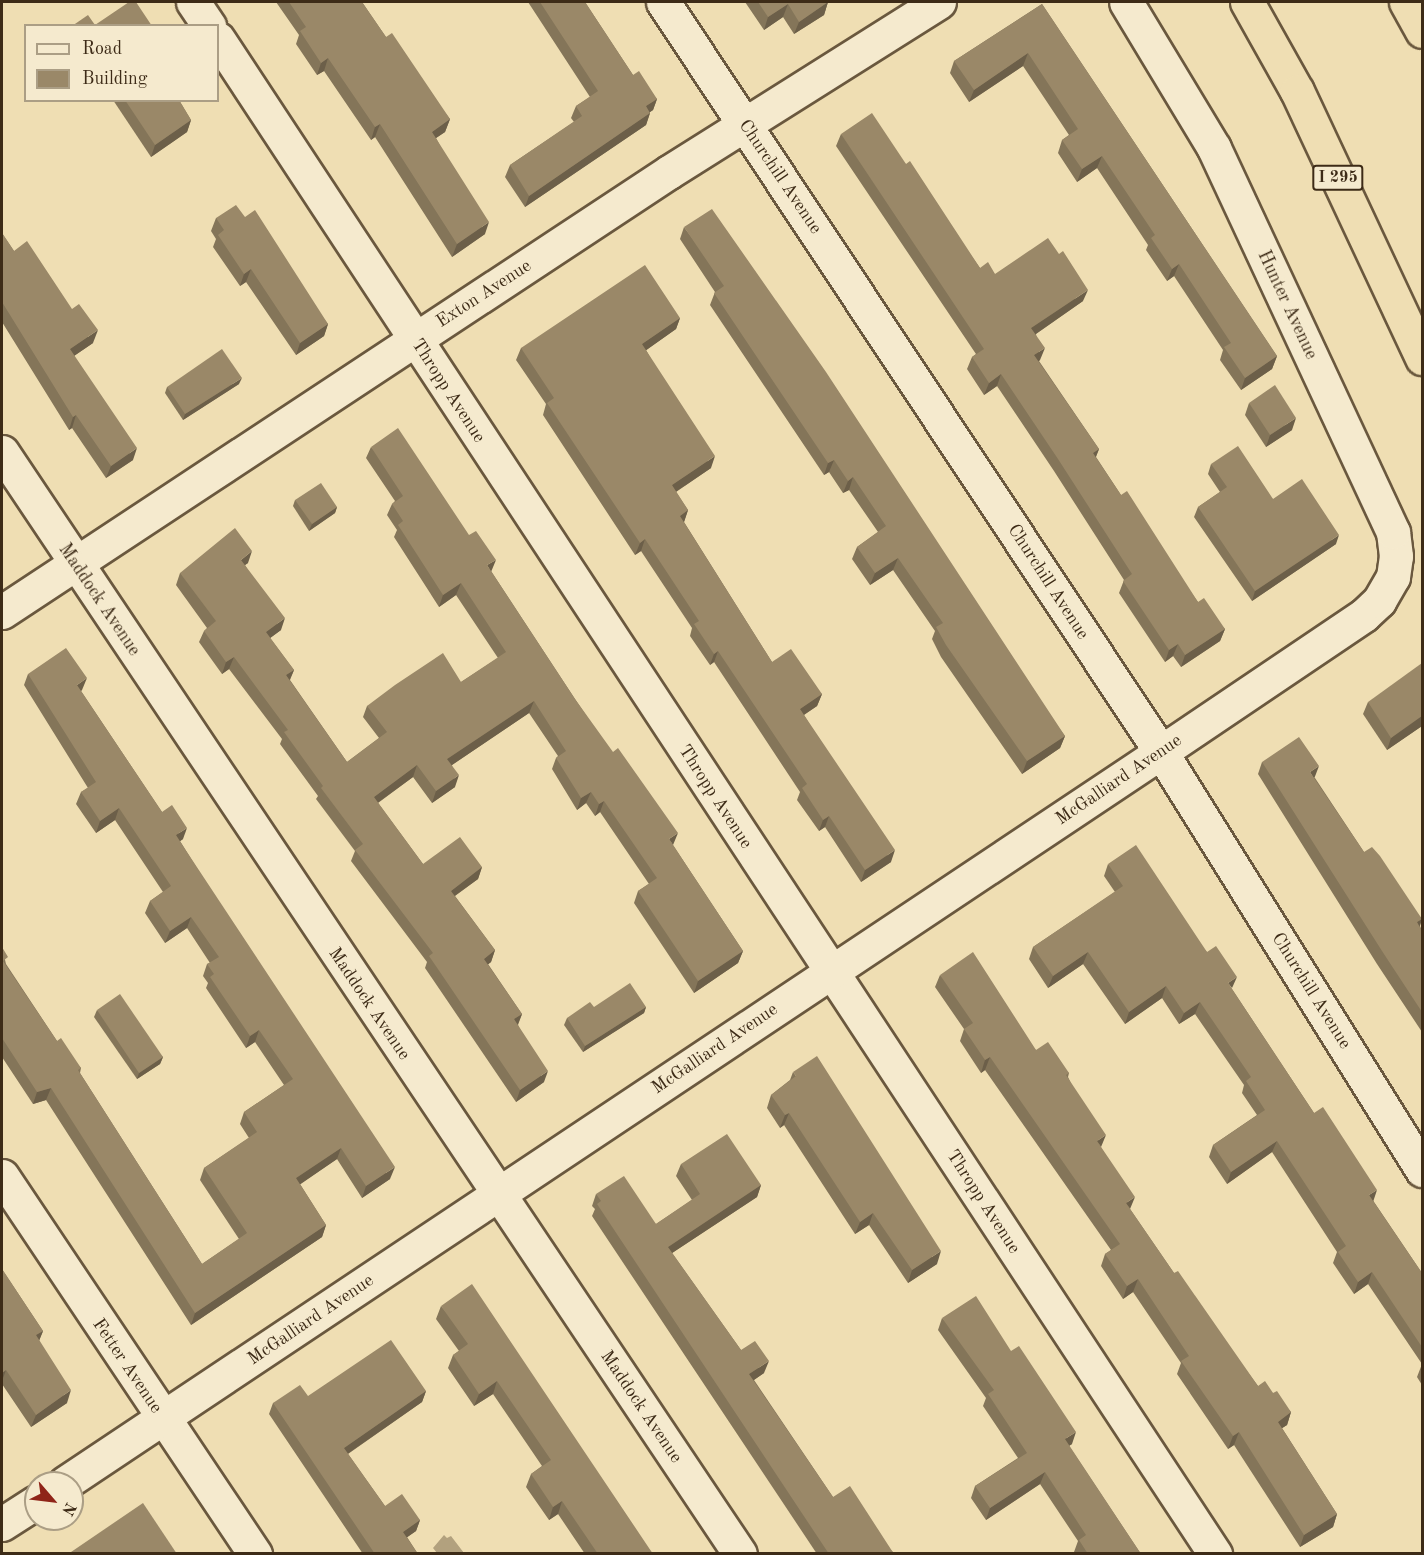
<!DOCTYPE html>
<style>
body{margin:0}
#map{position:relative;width:1424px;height:1555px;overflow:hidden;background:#efdeb3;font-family:"Old Standard TT",serif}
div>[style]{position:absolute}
.water>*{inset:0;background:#b2a17e}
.roads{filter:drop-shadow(2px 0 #6a583e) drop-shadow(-2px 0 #6a583e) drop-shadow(0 2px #6a583e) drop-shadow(0 -2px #6a583e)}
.minor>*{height:33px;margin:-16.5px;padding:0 16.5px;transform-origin:16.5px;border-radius:16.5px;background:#f5eace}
.motorway>*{height:33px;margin:-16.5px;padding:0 16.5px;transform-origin:16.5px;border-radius:16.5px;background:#efdeb3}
.wall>*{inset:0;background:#847559}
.shaded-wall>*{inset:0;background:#6c5f49}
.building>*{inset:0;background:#9a8868}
span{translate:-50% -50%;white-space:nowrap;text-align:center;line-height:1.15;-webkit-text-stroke:5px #f5eace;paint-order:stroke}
.shield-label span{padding:2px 4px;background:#f5eace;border:2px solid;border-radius:4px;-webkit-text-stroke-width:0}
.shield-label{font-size:16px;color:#3d2b17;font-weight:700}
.street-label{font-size:18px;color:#3d2b17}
.frame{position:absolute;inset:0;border:3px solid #3d2b17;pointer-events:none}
.legend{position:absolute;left:24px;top:24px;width:195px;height:78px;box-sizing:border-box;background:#f5eace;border:2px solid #ab9e85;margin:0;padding:8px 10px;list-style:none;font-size:18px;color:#3d2b17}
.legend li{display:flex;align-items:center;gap:12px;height:30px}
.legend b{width:30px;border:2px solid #ab9e85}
.north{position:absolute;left:24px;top:1471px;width:60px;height:60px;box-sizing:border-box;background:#f5eace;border:2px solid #ab9e85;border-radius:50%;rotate:118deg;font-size:16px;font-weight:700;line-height:24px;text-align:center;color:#3d2b17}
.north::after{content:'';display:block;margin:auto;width:21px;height:27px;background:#8f2418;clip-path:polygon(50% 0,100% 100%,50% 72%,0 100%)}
</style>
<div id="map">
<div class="water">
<div style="clip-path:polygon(444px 1535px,447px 1538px,451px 1536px,464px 1553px,437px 1553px,433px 1548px)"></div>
</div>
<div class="roads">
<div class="minor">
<div style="left:193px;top:2px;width:29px;rotate:56deg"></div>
<div style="left:663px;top:2px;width:900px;rotate:56.42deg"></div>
<div style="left:1161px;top:752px;width:493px;rotate:58deg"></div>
<div style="left:218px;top:39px;width:1814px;rotate:56.65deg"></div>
<div style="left:2px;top:452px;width:1326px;rotate:56.19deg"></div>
<div style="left:2px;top:612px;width:799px;rotate:-33.41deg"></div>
<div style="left:669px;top:172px;width:319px;rotate:-32.2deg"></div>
<div style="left:2px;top:1176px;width:455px;rotate:56.2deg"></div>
<div style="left:65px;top:1483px;width:1317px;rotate:-33.7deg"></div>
<div style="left:1161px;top:752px;width:245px;rotate:-34deg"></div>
<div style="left:1364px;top:615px;width:21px;rotate:-43deg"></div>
<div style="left:1379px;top:601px;width:28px;rotate:-60deg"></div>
<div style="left:1393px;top:577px;width:21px;rotate:-82deg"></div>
<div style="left:1396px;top:556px;width:24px;rotate:-97deg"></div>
<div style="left:1393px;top:532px;width:424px;rotate:-115deg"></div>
<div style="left:1214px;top:148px;width:170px;rotate:-121.1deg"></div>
<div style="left:2px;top:1524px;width:40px;rotate:-32.9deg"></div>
</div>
<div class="motorway">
<div style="left:1247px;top:2px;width:102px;rotate:60.7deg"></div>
<div style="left:1297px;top:91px;width:295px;rotate:64.9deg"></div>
<div style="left:1406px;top:2px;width:33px;rotate:61deg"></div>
</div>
</div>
<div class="wall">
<div style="clip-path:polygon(276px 2px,362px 2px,386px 37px,450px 119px,445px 132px,436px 138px,485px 234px,452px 257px,375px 137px,371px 140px,324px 71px,317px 75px,296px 44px,299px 35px)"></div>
<div style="clip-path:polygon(528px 2px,585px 2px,633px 75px,657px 99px,653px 110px,650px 112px,650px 113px,646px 125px,525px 207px,505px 177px,510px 165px,574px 122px,571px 118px,576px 106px,590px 97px)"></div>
<div style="clip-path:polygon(745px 2px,828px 2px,824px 15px,794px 34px,783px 17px,764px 30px)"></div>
<div style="clip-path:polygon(1042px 4px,1277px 356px,1272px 369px,1241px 390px,1220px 360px,1223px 350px,1174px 276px,1167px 281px,1146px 250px,1148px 245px,1097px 168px,1077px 182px,1058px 153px,1062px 140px,1069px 135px,1023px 66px,969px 102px,950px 73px,954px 61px)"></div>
<div style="clip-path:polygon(113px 100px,179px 100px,191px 120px,187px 132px,151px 157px)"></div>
<div style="clip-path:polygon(841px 134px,906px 164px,980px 268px,995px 274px,1083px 301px,1036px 334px,1040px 360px,1039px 361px,1099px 449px,1096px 457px,1121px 495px,1198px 602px,1225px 629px,1220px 641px,1181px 667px,1173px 656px,1165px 662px,1119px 593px,1124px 580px,1054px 471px,997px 386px,984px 395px,967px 369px,972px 357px,976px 354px,836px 146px)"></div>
<div style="clip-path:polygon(245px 217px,328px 324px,324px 336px,296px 355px,246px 282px,240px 286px,213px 247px,216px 239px,211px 231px,216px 218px)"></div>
<div style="clip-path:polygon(684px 227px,1065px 736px,1060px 748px,1022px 774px,941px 657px,932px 639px,935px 631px,893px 570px,870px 585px,852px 559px,857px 547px,878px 532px,849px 490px,843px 493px,829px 472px,824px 475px,710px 305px,715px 292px,680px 239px)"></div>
<div style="clip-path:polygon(2px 233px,14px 251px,93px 343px,74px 356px,133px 460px,106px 478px,72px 428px,69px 430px,2px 322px)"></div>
<div style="clip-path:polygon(680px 318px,676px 329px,646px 350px,711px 468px,676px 492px,688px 510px,684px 522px,772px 662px,822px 694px,817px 706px,804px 715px,891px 862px,861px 882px,825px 827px,819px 831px,797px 800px,800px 792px,714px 662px,710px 665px,690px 636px,692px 628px,641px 551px,635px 555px,543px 415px,546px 404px,516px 360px,521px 348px)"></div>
<div style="clip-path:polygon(239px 384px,183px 420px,165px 393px,167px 387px)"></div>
<div style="clip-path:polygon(1249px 403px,1292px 430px,1266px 447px,1245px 415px)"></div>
<div style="clip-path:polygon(371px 447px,491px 571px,575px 699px,673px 845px,743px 951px,738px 963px,694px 993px,634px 903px,638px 891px,649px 884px,600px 812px,595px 816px,586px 803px,577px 810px,552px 769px,556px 758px,558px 756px,529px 713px,452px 765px,455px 787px,432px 803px,413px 777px,378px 803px,423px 864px,482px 867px,478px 879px,455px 896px,495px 950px,491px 962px,488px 964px,522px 1014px,518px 1025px,544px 1082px,516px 1102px,425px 968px,427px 962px,351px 861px,355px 851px,316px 799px,318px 796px,280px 744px,282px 739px,229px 669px,222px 674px,199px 642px,204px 631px,207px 628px,176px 585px,180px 573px,248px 563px,245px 565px,281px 630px,270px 638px,294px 670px,290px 680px,347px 762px,379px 738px,363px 717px,367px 706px,461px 682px,498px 658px,456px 595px,439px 607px,394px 537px,397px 530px,387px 515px,392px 504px,395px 501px,366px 458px)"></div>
<div style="clip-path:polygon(1211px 464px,1273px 499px,1336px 544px,1252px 601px,1194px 517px,1198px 507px,1220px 492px,1208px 474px)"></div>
<div style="clip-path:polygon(295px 500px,337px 507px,335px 513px,309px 531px,293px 506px)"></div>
<div style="clip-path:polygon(28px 674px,82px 690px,81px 691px,162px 812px,183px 839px,180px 841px,390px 1179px,362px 1198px,337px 1159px,300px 1184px,326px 1225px,322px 1237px,191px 1325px,46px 1100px,33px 1104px,2px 1057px,2px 947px,6px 964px,57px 1041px,81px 1068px,80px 1073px,202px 1264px,239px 1239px,200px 1180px,204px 1168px,249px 1138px,240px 1124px,244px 1112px,284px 1085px,255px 1042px,246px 1048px,206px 988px,208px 983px,203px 976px,207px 964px,210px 963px,187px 928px,165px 943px,145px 913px,150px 901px,163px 892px,115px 820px,96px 833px,76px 804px,81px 792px,88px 788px,24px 685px)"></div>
<div style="clip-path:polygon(1368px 702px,1422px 726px,1387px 750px,1363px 714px)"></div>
<div style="clip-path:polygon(1262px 762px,1315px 778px,1364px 852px,1422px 919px,1420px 926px,1422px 931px,1422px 1032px,1377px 964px,1258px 774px)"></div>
<div style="clip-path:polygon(1108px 864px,1207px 952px,1232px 989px,1314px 1113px,1422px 1273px,1422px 1385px,1417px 1377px,1422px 1364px,1368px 1284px,1354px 1294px,1333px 1263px,1337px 1252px,1272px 1152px,1227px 1184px,1209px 1157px,1213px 1145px,1257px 1115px,1242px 1093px,1244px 1085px,1195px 1014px,1179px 1024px,1162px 998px,1125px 1024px,1083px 964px,1048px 988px,1029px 959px,1033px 947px,1115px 892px,1104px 876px)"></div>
<div style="clip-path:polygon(940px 975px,1036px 1050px,1069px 1073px,1068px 1077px,1130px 1209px,1174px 1273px,1258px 1386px,1273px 1393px,1291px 1412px,1287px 1425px,1282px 1428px,1337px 1514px,1333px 1527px,1300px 1547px,1234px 1445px,1228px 1449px,1177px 1374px,1181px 1363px,1133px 1292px,1123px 1299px,1101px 1266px,1105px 1254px,1111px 1250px,985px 1070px,981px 1073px,960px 1041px,964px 1029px,935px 987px)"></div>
<div style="clip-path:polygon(646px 1007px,644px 1013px,583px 1052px,564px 1025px,567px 1018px)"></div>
<div style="clip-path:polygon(97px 1010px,163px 1057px,160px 1064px,137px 1079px,94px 1017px)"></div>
<div style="clip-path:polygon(793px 1072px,937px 1264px,908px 1283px,869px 1225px,855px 1234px,784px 1125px,780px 1128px,767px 1108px,771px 1095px,790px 1080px)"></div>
<div style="clip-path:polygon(681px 1164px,761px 1185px,757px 1197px,672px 1253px,741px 1350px,764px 1373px,754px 1380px,833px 1497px,894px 1553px,817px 1554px,592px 1216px,595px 1209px,592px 1206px,596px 1194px,656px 1224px,692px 1200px,676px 1176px)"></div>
<div style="clip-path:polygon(2px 1269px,43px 1331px,39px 1341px,67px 1403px,31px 1427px,2px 1384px)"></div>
<div style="clip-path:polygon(441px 1306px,653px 1554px,585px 1554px,558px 1514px,549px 1520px,526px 1487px,531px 1474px,542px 1466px,493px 1394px,474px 1406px,448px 1368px,453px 1355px,459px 1351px,436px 1319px)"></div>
<div style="clip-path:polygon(942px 1318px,1072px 1444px,1069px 1446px,1141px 1554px,1075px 1554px,1074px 1552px,1078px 1541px,1040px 1484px,986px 1520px,971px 1498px,975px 1486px,1018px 1458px,983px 1406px,986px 1398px,938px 1330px)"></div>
<div style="clip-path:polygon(426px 1391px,422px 1402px,348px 1454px,385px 1506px,420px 1520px,416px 1531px,407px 1537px,418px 1554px,363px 1554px,269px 1414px,273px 1403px,308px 1396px)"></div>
</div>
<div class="shaded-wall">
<div style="clip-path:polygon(828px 2px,824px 15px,794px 34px,799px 22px)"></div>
<div style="clip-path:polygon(788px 4px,783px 17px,764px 30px,768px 17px)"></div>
<div style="clip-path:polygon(1028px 53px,1023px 66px,969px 102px,974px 90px)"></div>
<div style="clip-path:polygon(328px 58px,324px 71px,317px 75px,321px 63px)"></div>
<div style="clip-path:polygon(657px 99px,653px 110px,641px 118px,646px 106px)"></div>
<div style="clip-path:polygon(650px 113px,646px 125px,525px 207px,529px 196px)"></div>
<div style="clip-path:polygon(450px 119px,445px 132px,427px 144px,432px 132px)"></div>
<div style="clip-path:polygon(191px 120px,187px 132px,151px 157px,155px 145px)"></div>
<div style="clip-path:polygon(380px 124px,375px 137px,371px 140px,375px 127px)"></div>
<div style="clip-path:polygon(1102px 156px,1097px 168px,1077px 182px,1082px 169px)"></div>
<div style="clip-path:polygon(489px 222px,485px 234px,452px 257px,457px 244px)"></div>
<div style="clip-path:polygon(1179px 264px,1174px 276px,1167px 281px,1172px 269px)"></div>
<div style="clip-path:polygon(251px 269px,246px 282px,240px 286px,244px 274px)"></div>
<div style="clip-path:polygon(1088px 290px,1083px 301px,1027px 340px,1031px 328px)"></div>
<div style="clip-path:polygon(680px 318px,676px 329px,638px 356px,642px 344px)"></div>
<div style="clip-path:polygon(328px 324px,324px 336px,296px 355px,300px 343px)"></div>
<div style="clip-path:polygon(98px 330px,93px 343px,65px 362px,70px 349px)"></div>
<div style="clip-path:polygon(1045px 348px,1040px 360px,1030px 367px,1034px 355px)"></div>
<div style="clip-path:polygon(1277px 356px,1272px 369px,1241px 390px,1245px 378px)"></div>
<div style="clip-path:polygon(1001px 374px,997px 386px,984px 395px,989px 383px)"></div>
<div style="clip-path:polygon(242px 378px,239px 384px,183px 420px,185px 414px)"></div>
<div style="clip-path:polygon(76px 415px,72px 428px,69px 430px,73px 417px)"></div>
<div style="clip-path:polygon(1296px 418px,1292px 430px,1266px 447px,1270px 435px)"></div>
<div style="clip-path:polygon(137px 448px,133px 460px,106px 478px,111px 466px)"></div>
<div style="clip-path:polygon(1099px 449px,1094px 461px,1093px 453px)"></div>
<div style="clip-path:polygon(715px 456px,711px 468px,668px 497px,672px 485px)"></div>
<div style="clip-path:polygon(834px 460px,829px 472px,824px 475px,828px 463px)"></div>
<div style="clip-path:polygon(853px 477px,849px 490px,843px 493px,848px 481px)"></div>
<div style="clip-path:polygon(337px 507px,335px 513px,309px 531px,312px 524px)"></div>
<div style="clip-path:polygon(688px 510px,684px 522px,675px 528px,680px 516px)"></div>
<div style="clip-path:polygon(1339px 535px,1336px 544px,1252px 601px,1255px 591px)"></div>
<div style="clip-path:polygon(645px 539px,641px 551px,635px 555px,640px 543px)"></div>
<div style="clip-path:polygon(252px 551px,248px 563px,236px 571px,241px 560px)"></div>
<div style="clip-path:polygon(898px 558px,893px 570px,870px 585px,875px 573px)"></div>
<div style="clip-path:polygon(496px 560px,491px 572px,487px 565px)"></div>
<div style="clip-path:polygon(461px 583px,456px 595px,439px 607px,443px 595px)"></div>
<div style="clip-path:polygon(285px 618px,281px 630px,262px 644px,266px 632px)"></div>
<div style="clip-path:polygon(1225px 629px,1220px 641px,1181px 667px,1185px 655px)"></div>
<div style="clip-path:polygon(1178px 644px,1173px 656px,1165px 662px,1169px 650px)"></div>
<div style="clip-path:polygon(718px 651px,714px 662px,710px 665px,714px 654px)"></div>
<div style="clip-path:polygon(234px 657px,229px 669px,222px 674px,226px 662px)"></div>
<div style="clip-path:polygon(294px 670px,289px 681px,286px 675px)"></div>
<div style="clip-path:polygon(87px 678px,82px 690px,73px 696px,77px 685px)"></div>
<div style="clip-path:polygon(822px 694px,817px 706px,796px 720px,800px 709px)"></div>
<div style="clip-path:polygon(534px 701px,529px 713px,443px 771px,447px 759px)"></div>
<div style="clip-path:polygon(1422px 707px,1422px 726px,1387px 750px,1391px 738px)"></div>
<div style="clip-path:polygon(1065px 736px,1060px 748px,1022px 774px,1027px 761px)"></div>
<div style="clip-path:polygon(417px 765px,413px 777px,369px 809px,374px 797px)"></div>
<div style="clip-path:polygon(1319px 766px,1314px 779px,1310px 772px)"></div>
<div style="clip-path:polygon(459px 775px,455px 787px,432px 803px,436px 791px)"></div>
<div style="clip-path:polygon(591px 792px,586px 803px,577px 810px,581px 798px)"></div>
<div style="clip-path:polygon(604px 801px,600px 812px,595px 816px,599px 804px)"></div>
<div style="clip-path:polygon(119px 808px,115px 820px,96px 833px,100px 821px)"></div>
<div style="clip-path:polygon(829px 816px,825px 827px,819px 831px,823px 820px)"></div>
<div style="clip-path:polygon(187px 828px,183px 839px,172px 847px,176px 835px)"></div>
<div style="clip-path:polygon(678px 833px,673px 845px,669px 839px)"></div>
<div style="clip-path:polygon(895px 850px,891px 862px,861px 882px,865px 870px)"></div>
<div style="clip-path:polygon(482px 867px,478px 879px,446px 902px,451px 891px)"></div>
<div style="clip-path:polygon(191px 917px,187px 928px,165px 943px,170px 931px)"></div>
<div style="clip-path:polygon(1422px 919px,1418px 931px,1417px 922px)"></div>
<div style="clip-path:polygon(495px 950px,491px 962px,480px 971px,484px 959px)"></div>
<div style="clip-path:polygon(743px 951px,738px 963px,694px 993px,698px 981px)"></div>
<div style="clip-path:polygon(1088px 952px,1083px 964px,1048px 988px,1053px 976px)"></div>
<div style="clip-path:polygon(1237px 977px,1232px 988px,1228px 983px)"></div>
<div style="clip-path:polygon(1166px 986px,1162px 998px,1125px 1024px,1129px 1012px)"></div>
<div style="clip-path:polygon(1200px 1002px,1195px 1014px,1179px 1024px,1184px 1013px)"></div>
<div style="clip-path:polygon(646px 1007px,644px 1013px,583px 1052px,585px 1046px)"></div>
<div style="clip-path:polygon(522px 1014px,517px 1026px,514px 1019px)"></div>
<div style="clip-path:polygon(259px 1030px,255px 1042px,246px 1048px,250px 1036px)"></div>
<div style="clip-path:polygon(163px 1057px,160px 1064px,137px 1079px,139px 1073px)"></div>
<div style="clip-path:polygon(990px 1057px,985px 1070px,981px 1073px,985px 1060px)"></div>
<div style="clip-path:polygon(548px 1071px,544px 1082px,516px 1102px,520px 1090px)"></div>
<div style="clip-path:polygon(51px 1088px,46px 1100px,33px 1104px,37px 1092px)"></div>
<div style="clip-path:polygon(789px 1113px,784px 1125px,780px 1128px,785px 1115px)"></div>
<div style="clip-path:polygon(1106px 1135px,1101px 1147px,1097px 1141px)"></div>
<div style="clip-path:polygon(1277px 1141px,1272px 1152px,1227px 1184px,1231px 1172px)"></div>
<div style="clip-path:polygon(341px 1148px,337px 1159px,292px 1190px,296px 1178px)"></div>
<div style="clip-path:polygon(395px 1167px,390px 1179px,362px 1198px,366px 1186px)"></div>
<div style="clip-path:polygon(761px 1185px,757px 1197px,663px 1259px,668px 1247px)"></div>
<div style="clip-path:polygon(1377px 1190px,1373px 1202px,1369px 1195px)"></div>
<div style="clip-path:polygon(1135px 1197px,1130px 1209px,1126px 1203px)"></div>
<div style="clip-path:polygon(873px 1213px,869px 1225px,855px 1234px,860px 1222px)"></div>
<div style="clip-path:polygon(326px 1225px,322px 1237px,191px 1325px,195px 1313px)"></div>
<div style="clip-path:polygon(941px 1251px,937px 1264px,908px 1283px,912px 1270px)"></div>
<div style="clip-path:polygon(1372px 1272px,1368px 1284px,1354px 1294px,1358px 1282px)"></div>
<div style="clip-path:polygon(1138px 1279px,1133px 1292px,1123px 1299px,1127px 1286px)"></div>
<div style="clip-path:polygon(43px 1331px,38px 1343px,36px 1335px)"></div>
<div style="clip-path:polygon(769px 1361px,764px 1373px,745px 1386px,749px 1374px)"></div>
<div style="clip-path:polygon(6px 1370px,2px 1381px,2px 1373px)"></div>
<div style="clip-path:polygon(497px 1381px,493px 1394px,474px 1406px,479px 1394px)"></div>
<div style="clip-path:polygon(71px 1390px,67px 1403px,31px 1427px,36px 1415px)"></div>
<div style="clip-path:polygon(426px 1391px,422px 1402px,340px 1459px,344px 1448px)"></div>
<div style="clip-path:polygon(1291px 1412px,1287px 1425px,1273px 1434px,1278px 1422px)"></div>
<div style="clip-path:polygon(1076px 1432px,1072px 1444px,1060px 1451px,1065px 1439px)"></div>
<div style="clip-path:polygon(1239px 1432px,1234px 1445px,1228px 1449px,1233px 1436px)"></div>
<div style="clip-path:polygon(1045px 1472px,1040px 1484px,986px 1520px,990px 1508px)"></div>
<div style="clip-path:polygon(562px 1501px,558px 1514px,549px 1520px,553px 1507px)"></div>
<div style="clip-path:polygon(1337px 1514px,1333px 1527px,1300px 1547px,1304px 1535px)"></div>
<div style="clip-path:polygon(420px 1520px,416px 1531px,399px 1543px,403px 1532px)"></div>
</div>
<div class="building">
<div style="clip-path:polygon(129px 2px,136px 2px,152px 26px,72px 26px,88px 15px,95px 25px)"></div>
<div style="clip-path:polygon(289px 2px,362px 2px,386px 37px,392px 33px,450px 119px,432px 132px,489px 222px,457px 244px,380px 124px,375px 127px,328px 58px,321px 63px,300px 31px,306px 27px)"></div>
<div style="clip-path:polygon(540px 2px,585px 2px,633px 75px,639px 71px,657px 99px,646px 106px,650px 113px,529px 196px,510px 165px,582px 116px,576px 106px,598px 91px)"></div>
<div style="clip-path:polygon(758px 2px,828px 2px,799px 22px,788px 4px,768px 17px)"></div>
<div style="clip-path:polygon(1042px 4px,1277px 356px,1245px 378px,1224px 347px,1231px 343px,1179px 264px,1172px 269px,1151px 238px,1155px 235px,1102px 156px,1082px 169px,1062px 140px,1078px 129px,1028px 53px,974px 90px,954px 61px)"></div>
<div style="clip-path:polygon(125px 100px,179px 100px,191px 120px,155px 145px)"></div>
<div style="clip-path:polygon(872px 113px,906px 164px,910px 161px,980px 268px,988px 262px,995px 274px,1048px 238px,1059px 254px,1063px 251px,1088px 290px,1031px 328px,1045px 348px,1034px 355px,1099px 449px,1093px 453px,1121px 495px,1127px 491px,1198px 602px,1204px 598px,1225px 629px,1185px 655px,1178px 644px,1169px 650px,1123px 581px,1132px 574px,1058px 459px,1001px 374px,989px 383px,972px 357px,984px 349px,841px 134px)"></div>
<div style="clip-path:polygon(236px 205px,245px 217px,255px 210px,328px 324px,300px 343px,251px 269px,244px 274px,218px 235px,224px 230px,216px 218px)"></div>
<div style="clip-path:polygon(712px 209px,826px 372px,1065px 736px,1027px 761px,946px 645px,936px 627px,943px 623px,898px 558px,875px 573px,857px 547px,886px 526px,853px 477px,848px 481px,834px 460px,828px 463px,714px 293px,724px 286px,684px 227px)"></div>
<div style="clip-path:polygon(2px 233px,14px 251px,27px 241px,72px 309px,79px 304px,98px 330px,70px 349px,137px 448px,111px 466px,76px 415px,73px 417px,2px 302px)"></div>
<div style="clip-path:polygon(645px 265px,680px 318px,642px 344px,715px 456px,672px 485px,688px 510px,680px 516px,772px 662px,791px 649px,822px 694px,800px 709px,895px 850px,865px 870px,829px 816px,823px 820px,802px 788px,807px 784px,718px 651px,714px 654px,694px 624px,699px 621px,645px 539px,640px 543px,547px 403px,554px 398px,521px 348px)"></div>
<div style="clip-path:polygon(222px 349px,242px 378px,185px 414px,167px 387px)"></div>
<div style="clip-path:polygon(1275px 385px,1296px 418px,1270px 435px,1249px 403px)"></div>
<div style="clip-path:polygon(398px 428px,469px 535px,476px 531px,496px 560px,487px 565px,575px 699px,613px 752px,618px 748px,678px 833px,669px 839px,743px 951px,698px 981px,638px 891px,657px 878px,604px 801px,599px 804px,591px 792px,581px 798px,556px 758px,566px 751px,534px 701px,447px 759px,459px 775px,436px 791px,417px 765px,374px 797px,423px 864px,460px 837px,482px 867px,451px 891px,495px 950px,484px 959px,522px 1014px,514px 1019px,548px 1071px,520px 1090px,429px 956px,433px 953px,355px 850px,363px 844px,321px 788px,323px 786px,284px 732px,288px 730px,234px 657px,226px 662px,204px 631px,216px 621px,180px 573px,235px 528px,252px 551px,241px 560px,285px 618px,266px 632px,294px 670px,286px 675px,347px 762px,387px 732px,367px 706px,395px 685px,443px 653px,461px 682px,506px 652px,461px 583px,443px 595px,398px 525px,403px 521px,392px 504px,403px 496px,371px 447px)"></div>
<div style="clip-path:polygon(1238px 446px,1273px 499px,1302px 479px,1339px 535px,1255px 591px,1198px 507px,1227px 487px,1211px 464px)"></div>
<div style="clip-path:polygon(321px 483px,337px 507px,312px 524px,295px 500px)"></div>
<div style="clip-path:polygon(66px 648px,87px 678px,77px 685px,162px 812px,172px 805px,187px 828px,176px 835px,183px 846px,395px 1167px,366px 1186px,341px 1148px,296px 1178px,326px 1225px,195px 1313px,51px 1088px,37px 1092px,2px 1038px,2px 947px,8px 957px,3px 961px,57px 1041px,61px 1038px,81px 1068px,78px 1070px,202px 1264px,247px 1233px,204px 1168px,257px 1132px,244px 1112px,293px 1079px,259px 1030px,250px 1036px,210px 977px,214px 974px,207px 964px,219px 957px,191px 917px,170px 931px,150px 901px,171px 886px,119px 808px,100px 821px,81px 792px,96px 782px,28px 674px)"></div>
<div style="clip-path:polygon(1422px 663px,1422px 716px,1391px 738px,1368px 702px)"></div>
<div style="clip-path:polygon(1299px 737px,1319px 766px,1310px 772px,1364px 852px,1372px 847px,1380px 856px,1422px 919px,1417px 922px,1422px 931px,1422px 1012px,1382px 951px,1262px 762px)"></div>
<div style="clip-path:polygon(1136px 845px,1207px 952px,1216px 946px,1237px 977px,1228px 983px,1314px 1113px,1323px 1107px,1377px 1190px,1369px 1195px,1422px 1273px,1422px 1347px,1372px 1272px,1358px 1282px,1338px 1252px,1346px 1246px,1277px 1141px,1231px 1172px,1213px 1145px,1265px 1110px,1246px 1081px,1251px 1077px,1200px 1002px,1184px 1013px,1166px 986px,1129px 1012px,1088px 952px,1053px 976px,1033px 947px,1123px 886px,1108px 864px)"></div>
<div style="clip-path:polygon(973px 952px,1036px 1050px,1048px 1042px,1069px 1073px,1066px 1075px,1106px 1135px,1097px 1141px,1135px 1197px,1126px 1203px,1174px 1273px,1178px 1271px,1258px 1386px,1265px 1381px,1273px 1393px,1277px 1391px,1291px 1412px,1278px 1422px,1337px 1514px,1304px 1535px,1239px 1432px,1233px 1436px,1181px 1361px,1189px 1356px,1138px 1279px,1127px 1286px,1105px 1254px,1120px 1244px,990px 1057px,985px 1060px,964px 1029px,973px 1023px,940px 975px)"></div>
<div style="clip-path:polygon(630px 983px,646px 1007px,585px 1046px,567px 1018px,590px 1002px,594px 1007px)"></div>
<div style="clip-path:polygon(120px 994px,163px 1057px,139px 1073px,97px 1010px)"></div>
<div style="clip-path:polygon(817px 1056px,941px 1251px,912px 1270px,873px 1213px,860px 1222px,789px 1113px,785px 1115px,771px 1095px,796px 1076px,793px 1072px)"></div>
<div style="clip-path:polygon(727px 1134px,761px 1185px,668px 1247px,741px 1350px,755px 1341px,769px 1361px,749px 1374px,833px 1497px,850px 1486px,894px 1554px,829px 1554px,597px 1204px,601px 1201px,596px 1194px,624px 1176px,656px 1224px,700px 1194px,681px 1164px)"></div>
<div style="clip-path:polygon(2px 1269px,43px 1331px,36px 1335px,71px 1390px,36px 1415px,6px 1370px,2px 1373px)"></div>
<div style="clip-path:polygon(472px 1284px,653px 1554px,598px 1554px,562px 1501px,553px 1507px,531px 1474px,551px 1460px,497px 1381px,479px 1394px,453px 1355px,468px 1344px,441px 1306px)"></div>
<div style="clip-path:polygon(976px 1296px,1011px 1351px,1019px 1346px,1076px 1432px,1065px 1439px,1141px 1554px,1088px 1554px,1079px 1540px,1086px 1535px,1045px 1472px,990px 1508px,975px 1486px,1027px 1453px,988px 1394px,994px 1390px,942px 1318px)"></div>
<div style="clip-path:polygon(391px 1340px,426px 1391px,344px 1448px,385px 1506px,402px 1494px,420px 1520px,403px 1532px,418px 1554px,375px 1554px,273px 1403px,300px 1385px,308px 1396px)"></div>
<div style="clip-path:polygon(143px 1503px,177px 1554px,72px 1554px,71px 1552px)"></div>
</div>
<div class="shield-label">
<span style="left:1338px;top:178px">I 295</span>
</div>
<div class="street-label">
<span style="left:780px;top:177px;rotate:56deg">Churchill Avenue</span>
<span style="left:484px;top:294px;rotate:-33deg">Exton Avenue</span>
<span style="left:1287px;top:305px;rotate:65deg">Hunter Avenue</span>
<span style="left:448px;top:391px;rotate:57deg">Thropp Avenue</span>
<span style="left:1048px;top:582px;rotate:57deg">Churchill Avenue</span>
<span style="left:99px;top:600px;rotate:56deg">Maddock Avenue</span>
<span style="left:1119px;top:780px;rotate:-34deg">McGalliard Avenue</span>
<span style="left:715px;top:797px;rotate:57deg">Thropp Avenue</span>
<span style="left:1311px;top:991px;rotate:58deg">Churchill Avenue</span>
<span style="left:369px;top:1004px;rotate:56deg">Maddock Avenue</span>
<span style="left:715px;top:1049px;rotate:-34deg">McGalliard Avenue</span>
<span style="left:983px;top:1202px;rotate:57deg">Thropp Avenue</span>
<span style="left:311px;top:1320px;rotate:-34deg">McGalliard Avenue</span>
<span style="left:127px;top:1366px;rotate:56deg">Fetter Avenue</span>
<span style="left:641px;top:1407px;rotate:56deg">Maddock Avenue</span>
</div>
<div class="frame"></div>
<ul class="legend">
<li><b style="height:8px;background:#f5eace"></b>Road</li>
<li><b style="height:16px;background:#9a8868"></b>Building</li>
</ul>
<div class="north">N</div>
</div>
